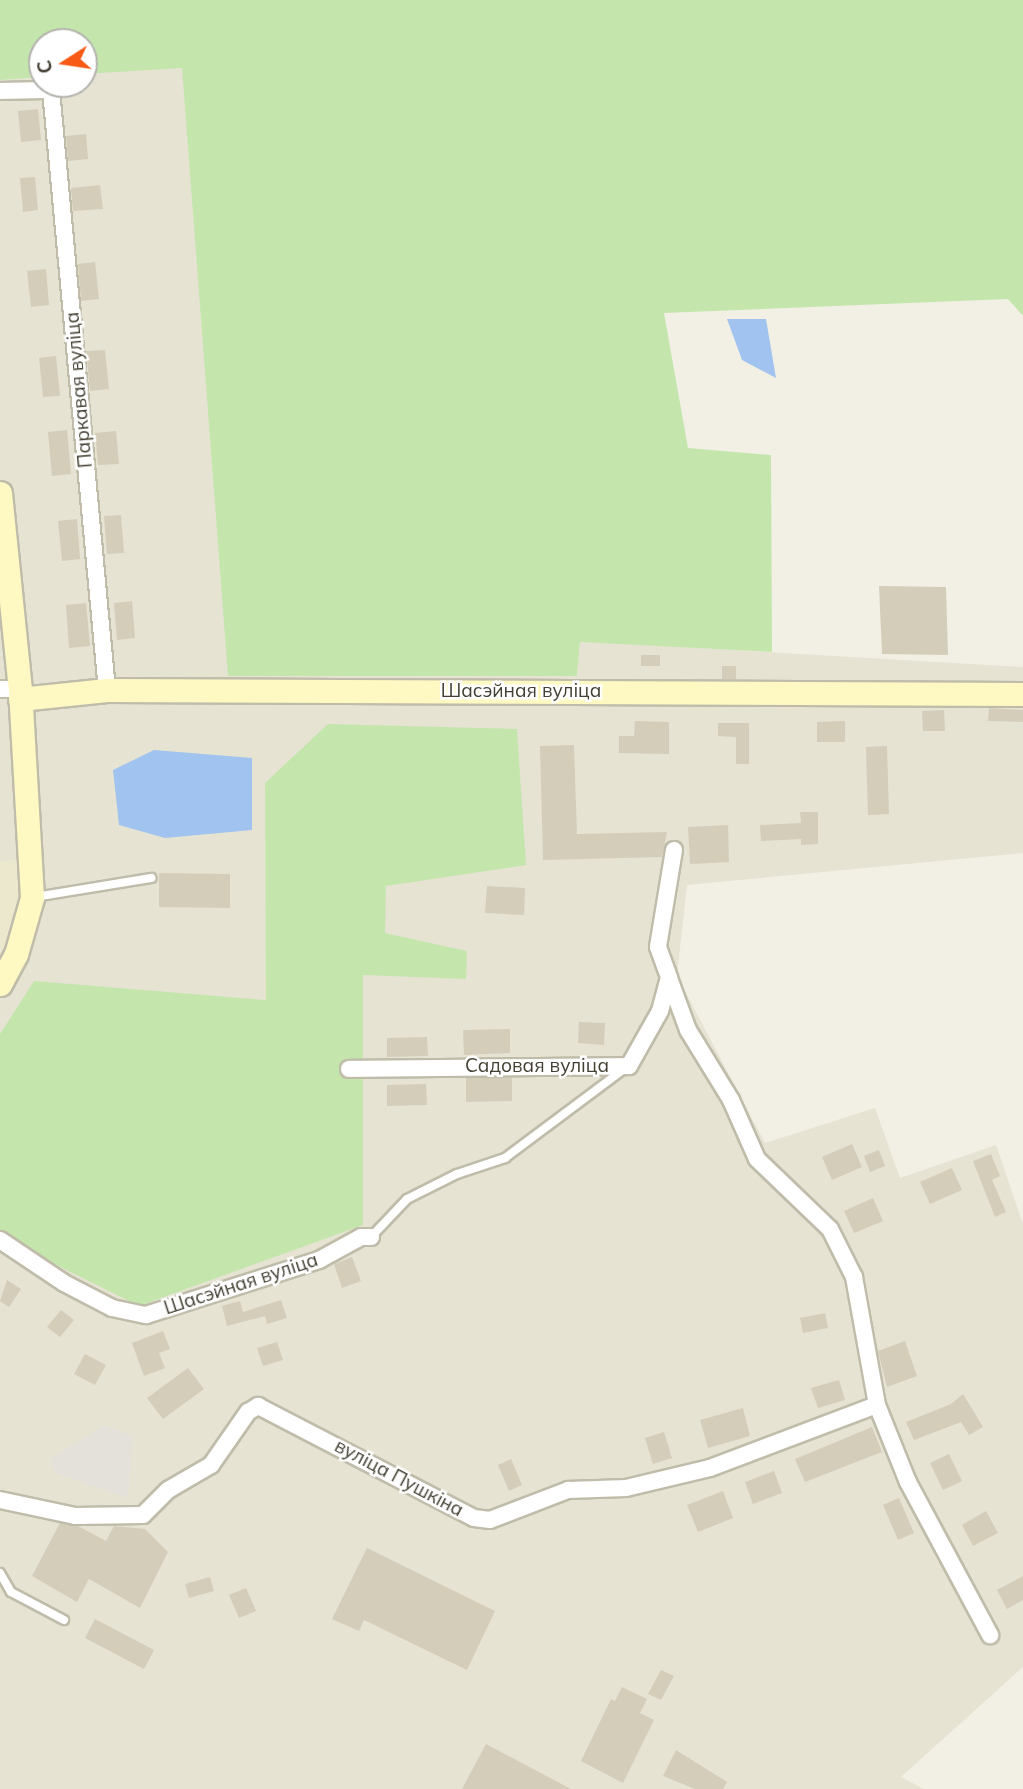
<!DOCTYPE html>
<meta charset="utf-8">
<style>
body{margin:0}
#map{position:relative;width:1023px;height:1789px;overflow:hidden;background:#f2f0e5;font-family:Mulish,sans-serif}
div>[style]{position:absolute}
.residential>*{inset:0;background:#e6e3d3}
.industrial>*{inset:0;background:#e4e1da}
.education>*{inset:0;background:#ebe8ce}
.green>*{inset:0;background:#c4e6ad}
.water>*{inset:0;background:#a1c3ef}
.building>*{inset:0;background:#d4cdba}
.roads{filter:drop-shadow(2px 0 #c0bcaa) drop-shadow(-2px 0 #c0bcaa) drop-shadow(0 2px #c0bcaa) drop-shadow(0 -2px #c0bcaa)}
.lane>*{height:8px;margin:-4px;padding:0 4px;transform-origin:4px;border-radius:4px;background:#fff}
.street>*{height:16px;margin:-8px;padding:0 8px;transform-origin:8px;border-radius:8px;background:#fff}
.secondary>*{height:23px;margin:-11.5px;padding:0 11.5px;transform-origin:11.5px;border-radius:11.5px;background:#fef9c3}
span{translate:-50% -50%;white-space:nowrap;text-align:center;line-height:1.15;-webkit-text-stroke:5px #fff;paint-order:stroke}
.street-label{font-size:19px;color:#444134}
.north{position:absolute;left:28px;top:28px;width:70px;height:70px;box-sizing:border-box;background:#fff;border:2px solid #b4b3ae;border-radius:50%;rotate:258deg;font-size:19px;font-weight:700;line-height:28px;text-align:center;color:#444134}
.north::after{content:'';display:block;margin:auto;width:24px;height:32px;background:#f85a16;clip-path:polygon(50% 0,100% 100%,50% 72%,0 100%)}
</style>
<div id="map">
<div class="residential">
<div style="clip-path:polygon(evenodd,0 0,212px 0,577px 676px,580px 641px,1023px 667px,1023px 853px,687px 885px,677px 976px,765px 1143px,875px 1108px,900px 1178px,996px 1145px,1023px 1224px,1023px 1667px,901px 1777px,924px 1789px,0 1789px,0 0,42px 42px,84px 42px,84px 84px,42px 84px,42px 42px)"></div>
</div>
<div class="industrial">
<div style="clip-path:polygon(104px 1425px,133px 1436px,128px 1498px,55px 1473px,50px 1459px)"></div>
</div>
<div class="education">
<div style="clip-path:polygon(22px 860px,22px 901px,15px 934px,0 958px,0 861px)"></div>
</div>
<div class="green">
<div style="clip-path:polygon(0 0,1023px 0,1023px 316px,1008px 299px,664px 313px,688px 448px,771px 455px,772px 652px,580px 642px,577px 676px,228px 676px,182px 68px,84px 74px,84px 42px,42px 42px,42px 77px,0 80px)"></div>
<div style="clip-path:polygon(328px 724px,517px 729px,526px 865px,386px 886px,385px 933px,467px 951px,466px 979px,363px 975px,363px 1225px,139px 1306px,0 1237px,0 1034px,34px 981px,266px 1000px,265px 783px)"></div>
</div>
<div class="water">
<div style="clip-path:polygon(727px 319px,766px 319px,776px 378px,742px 360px)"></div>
<div style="clip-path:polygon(154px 750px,252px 758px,252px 830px,165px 838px,119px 825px,113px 770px)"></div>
</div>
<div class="building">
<div style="clip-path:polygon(38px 109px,41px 140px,21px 142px,18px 111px)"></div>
<div style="clip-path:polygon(86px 134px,88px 159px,68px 161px,66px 136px)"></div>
<div style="clip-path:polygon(35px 177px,38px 210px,23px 212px,20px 178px)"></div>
<div style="clip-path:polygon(100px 185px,103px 209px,73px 211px,71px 188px)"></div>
<div style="clip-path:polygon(95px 262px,99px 299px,81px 301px,78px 264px)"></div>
<div style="clip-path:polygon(46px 269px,49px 305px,31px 307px,27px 271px)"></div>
<div style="clip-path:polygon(105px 350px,109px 389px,90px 391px,86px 351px)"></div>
<div style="clip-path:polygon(56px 356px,60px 396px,43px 397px,39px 358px)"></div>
<div style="clip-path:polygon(67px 430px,71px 474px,52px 476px,48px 432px)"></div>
<div style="clip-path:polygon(116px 431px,119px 464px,98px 465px,95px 433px)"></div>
<div style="clip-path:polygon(121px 515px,124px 553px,107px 554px,104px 516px)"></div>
<div style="clip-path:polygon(77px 519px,80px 559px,62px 561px,58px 521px)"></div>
<div style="clip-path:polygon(879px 586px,946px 587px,948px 655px,882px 654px)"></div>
<div style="clip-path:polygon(132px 601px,135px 638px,117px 640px,114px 603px)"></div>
<div style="clip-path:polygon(86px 603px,90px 646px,69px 648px,66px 605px)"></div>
<div style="clip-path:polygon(641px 655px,660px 655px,660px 666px,641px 666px)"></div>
<div style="clip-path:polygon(722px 666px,736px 666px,736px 679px,722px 679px)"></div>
<div style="clip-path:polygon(989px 708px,1023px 710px,1023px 722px,988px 721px)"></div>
<div style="clip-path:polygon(944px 710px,945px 731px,923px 731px,922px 711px)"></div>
<div style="clip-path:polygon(635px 721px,669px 722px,669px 754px,619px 753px,619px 736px,634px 736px)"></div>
<div style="clip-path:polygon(845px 721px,845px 742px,817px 742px,817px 722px)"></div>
<div style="clip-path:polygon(718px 723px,749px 723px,749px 764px,736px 764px,736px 737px,718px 736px)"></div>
<div style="clip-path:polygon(574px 745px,577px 834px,667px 832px,662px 857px,543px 860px,540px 746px)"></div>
<div style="clip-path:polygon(887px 746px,889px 814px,868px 815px,866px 747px)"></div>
<div style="clip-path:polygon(800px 812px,818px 812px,818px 844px,801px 845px,801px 839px,761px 841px,760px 825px,801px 823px)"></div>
<div style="clip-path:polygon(728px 825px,729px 862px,690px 864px,688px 827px)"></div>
<div style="clip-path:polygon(159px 873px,230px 874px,230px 908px,159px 907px)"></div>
<div style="clip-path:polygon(487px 886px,525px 888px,524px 915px,485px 913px)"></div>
<div style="clip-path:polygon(579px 1022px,605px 1023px,604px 1045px,578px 1043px)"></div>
<div style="clip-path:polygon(510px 1029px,510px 1053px,464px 1055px,463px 1030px)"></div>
<div style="clip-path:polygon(427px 1037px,428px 1056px,387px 1057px,387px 1038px)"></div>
<div style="clip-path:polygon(466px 1078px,512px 1078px,512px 1101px,466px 1102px)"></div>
<div style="clip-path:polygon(426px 1084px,427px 1105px,387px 1106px,387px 1085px)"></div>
<div style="clip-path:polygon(852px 1144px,862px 1167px,832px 1180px,822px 1157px)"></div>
<div style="clip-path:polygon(879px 1150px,885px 1166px,870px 1172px,864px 1156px)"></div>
<div style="clip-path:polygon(991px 1154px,1000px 1176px,992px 1180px,1006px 1212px,995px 1217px,973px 1161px)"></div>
<div style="clip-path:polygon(952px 1168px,962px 1190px,930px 1204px,920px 1182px)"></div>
<div style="clip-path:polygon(873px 1198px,883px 1221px,854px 1233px,844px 1211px)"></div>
<div style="clip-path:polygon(352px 1257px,361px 1281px,342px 1288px,334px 1264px)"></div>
<div style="clip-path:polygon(7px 1280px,21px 1289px,9px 1307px,0 1301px)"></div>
<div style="clip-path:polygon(281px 1300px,287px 1318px,267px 1324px,265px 1316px,227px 1326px,222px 1306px,240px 1301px,243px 1312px)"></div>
<div style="clip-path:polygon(61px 1310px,74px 1320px,60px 1337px,47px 1327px)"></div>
<div style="clip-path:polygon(825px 1313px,828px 1328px,803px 1333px,800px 1318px)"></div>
<div style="clip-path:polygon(163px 1331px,170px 1349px,159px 1353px,165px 1368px,144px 1376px,132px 1343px)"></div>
<div style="clip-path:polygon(905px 1341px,917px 1376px,887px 1387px,878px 1351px)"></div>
<div style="clip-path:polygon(277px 1342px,283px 1360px,263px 1366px,257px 1348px)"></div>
<div style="clip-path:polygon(85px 1354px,106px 1365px,95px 1385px,74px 1374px)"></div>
<div style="clip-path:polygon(188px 1368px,204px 1389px,163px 1419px,147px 1398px)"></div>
<div style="clip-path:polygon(839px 1380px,845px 1400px,818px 1408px,811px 1388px)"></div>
<div style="clip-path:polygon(963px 1394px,983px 1427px,969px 1435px,961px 1422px,914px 1440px,906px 1422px,951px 1404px)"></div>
<div style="clip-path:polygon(743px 1408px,750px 1436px,708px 1448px,700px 1420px)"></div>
<div style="clip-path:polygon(872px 1427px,882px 1452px,805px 1482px,795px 1459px)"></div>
<div style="clip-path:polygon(664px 1432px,672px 1458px,653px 1464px,645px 1438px)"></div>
<div style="clip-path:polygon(949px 1454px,962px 1481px,943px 1490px,930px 1463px)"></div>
<div style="clip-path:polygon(511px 1459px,522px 1485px,509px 1491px,498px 1465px)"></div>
<div style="clip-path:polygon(774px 1471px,782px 1493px,753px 1504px,745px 1482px)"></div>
<div style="clip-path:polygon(723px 1491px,733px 1518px,698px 1532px,687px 1505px)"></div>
<div style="clip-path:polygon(899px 1498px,914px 1533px,898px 1540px,883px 1505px)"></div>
<div style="clip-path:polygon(986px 1511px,998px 1533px,973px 1546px,962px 1525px)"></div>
<div style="clip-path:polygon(60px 1523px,78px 1526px,106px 1541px,114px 1526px,145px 1529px,168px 1552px,140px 1608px,89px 1579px,77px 1602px,32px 1576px)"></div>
<div style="clip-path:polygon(367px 1548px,495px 1611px,467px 1670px,364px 1620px,359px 1631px,332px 1619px)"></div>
<div style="clip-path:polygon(1023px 1576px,1023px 1600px,1007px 1609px,997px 1590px)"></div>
<div style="clip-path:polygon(210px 1577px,214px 1591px,189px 1598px,185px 1584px)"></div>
<div style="clip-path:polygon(246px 1588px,256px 1611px,239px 1618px,229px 1595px)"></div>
<div style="clip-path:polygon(95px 1619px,154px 1650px,144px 1669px,85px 1638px)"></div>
<div style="clip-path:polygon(661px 1670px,674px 1676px,661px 1700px,648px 1694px)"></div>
<div style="clip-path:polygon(622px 1687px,647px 1699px,640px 1713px,654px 1720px,623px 1783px,581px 1761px,611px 1699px,615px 1701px)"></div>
<div style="clip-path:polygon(486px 1744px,571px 1789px,462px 1789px)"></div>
<div style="clip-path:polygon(676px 1750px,727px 1782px,723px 1789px,695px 1789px,663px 1776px)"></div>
</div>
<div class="roads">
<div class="lane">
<div style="left:35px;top:897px;width:118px;rotate:-9.3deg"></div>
<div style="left:371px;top:1237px;width:52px;rotate:-46.5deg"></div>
<div style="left:407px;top:1199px;width:56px;rotate:-26.6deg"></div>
<div style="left:457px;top:1174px;width:51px;rotate:-18.4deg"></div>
<div style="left:505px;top:1158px;width:149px;rotate:-36.8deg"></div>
<div style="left:0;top:1573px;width:22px;rotate:60deg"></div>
<div style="left:11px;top:1592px;width:60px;rotate:27.8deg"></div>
</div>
<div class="street">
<div style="left:0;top:91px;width:51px;rotate:-1.1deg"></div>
<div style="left:51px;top:90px;width:603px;rotate:84.67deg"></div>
<div style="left:0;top:689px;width:20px"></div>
<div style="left:674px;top:850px;width:98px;rotate:99.4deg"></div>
<div style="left:658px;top:947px;width:33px;rotate:70deg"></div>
<div style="left:669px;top:978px;width:55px;rotate:69.9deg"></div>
<div style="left:688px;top:1030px;width:82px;rotate:58.4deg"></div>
<div style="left:731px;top:1100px;width:64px;rotate:66.2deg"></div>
<div style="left:757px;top:1159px;width:101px;rotate:43.8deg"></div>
<div style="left:830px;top:1229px;width:54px;rotate:63.4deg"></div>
<div style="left:854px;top:1277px;width:130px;rotate:79.8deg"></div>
<div style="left:349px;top:1069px;width:280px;rotate:-0.6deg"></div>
<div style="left:629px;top:1066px;width:63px;rotate:-60.6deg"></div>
<div style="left:660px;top:1011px;width:34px;rotate:-75deg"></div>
<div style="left:0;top:1240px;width:77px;rotate:33.9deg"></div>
<div style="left:64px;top:1283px;width:54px;rotate:27.5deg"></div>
<div style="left:112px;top:1308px;width:35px;rotate:12deg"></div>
<div style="left:146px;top:1315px;width:182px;rotate:-17.6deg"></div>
<div style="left:319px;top:1260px;width:48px;rotate:-28.7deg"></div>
<div style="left:361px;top:1237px;width:10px"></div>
<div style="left:0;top:1500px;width:77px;rotate:12deg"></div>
<div style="left:75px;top:1516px;width:68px;rotate:-0.8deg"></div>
<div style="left:143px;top:1515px;width:35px;rotate:-45deg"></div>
<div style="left:168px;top:1490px;width:50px;rotate:-30.2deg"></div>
<div style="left:211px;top:1465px;width:65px;rotate:-55.1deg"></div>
<div style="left:248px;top:1412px;width:12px;rotate:-31deg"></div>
<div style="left:258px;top:1406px;width:243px;rotate:27.4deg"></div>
<div style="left:474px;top:1518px;width:16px;rotate:7deg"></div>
<div style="left:490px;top:1520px;width:84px;rotate:-21deg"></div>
<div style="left:568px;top:1490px;width:58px;rotate:-2deg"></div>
<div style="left:626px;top:1488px;width:86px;rotate:-13.4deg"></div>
<div style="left:710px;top:1468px;width:178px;rotate:-20.7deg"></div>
<div style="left:877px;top:1405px;width:83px;rotate:68.1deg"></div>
<div style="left:908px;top:1482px;width:174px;rotate:61.8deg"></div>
</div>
<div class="secondary">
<div style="left:0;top:493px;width:197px;rotate:84.2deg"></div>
<div style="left:20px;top:689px;width:209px;rotate:86.7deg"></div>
<div style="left:32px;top:898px;width:58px;rotate:105.9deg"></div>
<div style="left:16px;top:954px;width:34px;rotate:118deg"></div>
<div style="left:20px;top:699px;width:87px;rotate:-5.9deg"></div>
<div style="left:107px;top:690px;width:916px;rotate:0.25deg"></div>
</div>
</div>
<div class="street-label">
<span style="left:79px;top:390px;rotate:-95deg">Паркавая вуліца</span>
<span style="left:521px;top:691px">Шасэйная вуліца</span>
<span style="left:537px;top:1066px">Садовая вуліца</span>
<span style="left:241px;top:1284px;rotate:-18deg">Шасэйная вуліца</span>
<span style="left:399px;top:1478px;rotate:28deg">вуліца Пушкіна</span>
</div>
<div class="north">С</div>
</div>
